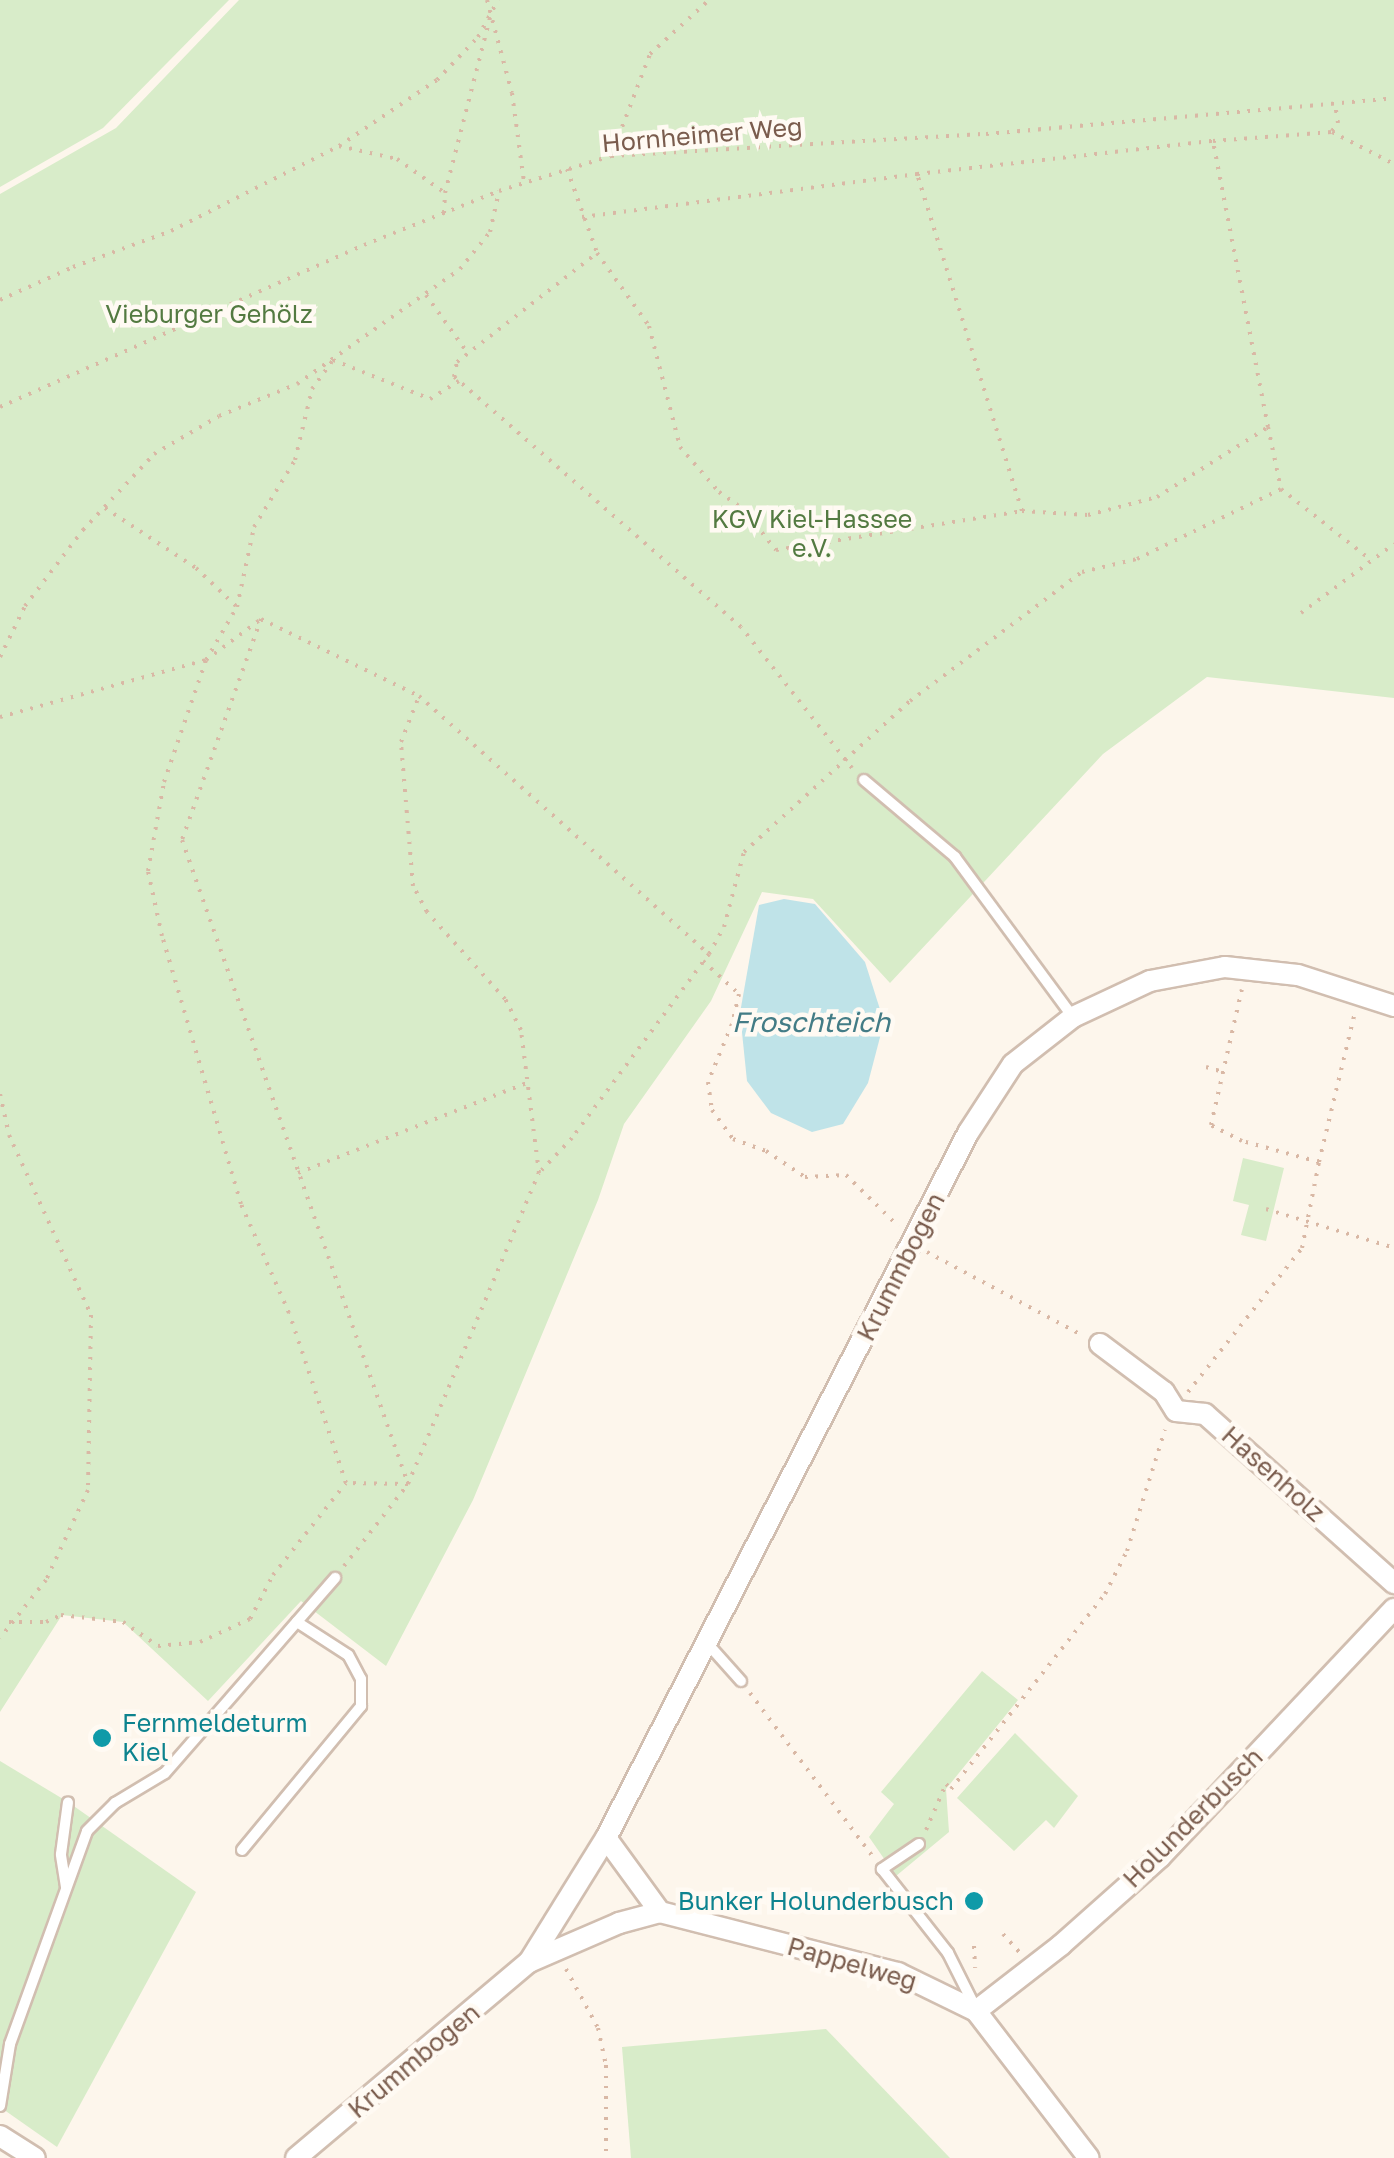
<!DOCTYPE html>
<meta charset="utf-8">
<style>
body{margin:0}
#map{position:relative;width:1394px;height:2158px;overflow:hidden;background:#fdf6ec;font-family:"Golos Text",sans-serif}
div>[style]{position:absolute}
.green>*{inset:0;background:#d8ecc9}
.water>*{inset:0;background:#bfe3e8}
.path>*{height:4px;margin-top:-2px;transform-origin:0;background:repeating-linear-gradient(90deg,#d9b8a5 0 2.5px,transparent 0 10.5px)}
.roads{filter:drop-shadow(2px 0 #d1beb0) drop-shadow(-2px 0 #d1beb0) drop-shadow(0 2px #d1beb0) drop-shadow(0 -2px #d1beb0)}
.lane>*{height:10px;margin:-5px;padding:0 5px;transform-origin:5px;border-radius:5px;background:#fff}
.street>*{height:20px;margin:-10px;padding:0 10px;transform-origin:10px;border-radius:10px;background:#fff}
.dots>*{width:28px;height:28px;translate:-50% -50%;box-sizing:border-box;border:5px solid #fffaf3;border-radius:50%}
span{translate:-50% -50%;white-space:nowrap;text-align:center;line-height:1.15;-webkit-text-stroke:9px #fffaf3;paint-order:stroke}
.street-label{font-size:25px;color:#7a5c4d}
.park-label{font-size:25px;color:#537a41}
.culture-label{font-size:25px;color:#0d838f}
.left{translate:0 -50%;text-align:left}
.right{translate:-100% -50%;text-align:right}
.water-label{font-size:28px;color:#437c86;font-style:italic}
</style>
<div id="map">
<div class="green">
<div style="clip-path:polygon(0 0,229px 0,103px 128px,0 187px)"></div>
<div style="clip-path:polygon(239px 0,1394px 0,1394px 698px,1207px 677px,1103px 754px,890px 983px,813px 899px,762px 892px,711px 1001px,624px 1124px,598px 1200px,473px 1500px,386px 1666px,301px 1601px,208px 1701px,123px 1622px,62px 1615px,0 1712px,0 194px,116px 128px)"></div>
<div style="clip-path:polygon(1243px 1158px,1284px 1168px,1266px 1241px,1241px 1235px,1249px 1205px,1233px 1201px)"></div>
<div style="clip-path:polygon(982px 1671px,1018px 1700px,946px 1789px,949px 1832px,896px 1876px,869px 1837px,894px 1804px,881px 1792px)"></div>
<div style="clip-path:polygon(1015px 1733px,1078px 1796px,1054px 1828px,1046px 1820px,1014px 1851px,957px 1798px)"></div>
<div style="clip-path:polygon(0 1761px,68px 1802px,196px 1892px,57px 2147px,0 2107px)"></div>
<div style="clip-path:polygon(826px 2029px,950px 2158px,631px 2158px,622px 2047px)"></div>
</div>
<div class="water">
<div style="clip-path:polygon(784px 899px,815px 904px,865px 962px,884px 1022px,868px 1083px,843px 1124px,812px 1132px,771px 1113px,747px 1081px,740px 1013px,759px 905px)"></div>
</div>
<div class="path">
<div style="left:487px;top:0;width:96px;rotate:75deg"></div>
<div style="left:512px;top:93px;width:90px;rotate:82.3deg"></div>
<div style="left:1332px;top:131px;width:10px;rotate:-53deg"></div>
<div style="left:1338px;top:123px;width:20px;rotate:-99deg"></div>
<div style="left:339px;top:146px;width:59px;rotate:12.6deg"></div>
<div style="left:397px;top:159px;width:59px;rotate:35.3deg"></div>
<div style="left:611px;top:156px;width:109px;rotate:-69.1deg"></div>
<div style="left:650px;top:54px;width:80px;rotate:-42.5deg"></div>
<div style="left:567px;top:169px;width:89px;rotate:70.3deg"></div>
<div style="left:444px;top:213px;width:20px;rotate:-87deg"></div>
<div style="left:445px;top:193px;width:181px;rotate:-75.6deg"></div>
<div style="left:582px;top:217px;width:338px;rotate:-7.3deg"></div>
<div style="left:426px;top:295px;width:70px;rotate:54.3deg"></div>
<div style="left:0;top:300px;width:80px;rotate:-24.3deg"></div>
<div style="left:73px;top:267px;width:104px;rotate:-20.2deg"></div>
<div style="left:171px;top:231px;width:188px;rotate:-26.8deg"></div>
<div style="left:339px;top:146px;width:118px;rotate:-34deg"></div>
<div style="left:437px;top:80px;width:59px;rotate:-46.4deg"></div>
<div style="left:478px;top:37px;width:42px;rotate:-61.6deg"></div>
<div style="left:0;top:407px;width:398px;rotate:-24deg"></div>
<div style="left:364px;top:245px;width:145px;rotate:-21.8deg"></div>
<div style="left:499px;top:191px;width:117px;rotate:-17.4deg"></div>
<div style="left:611px;top:156px;width:376px;rotate:-3.4deg"></div>
<div style="left:986px;top:134px;width:410px;rotate:-5deg"></div>
<div style="left:1268px;top:427px;width:63px;rotate:78.2deg"></div>
<div style="left:1281px;top:489px;width:115px;rotate:38.3deg"></div>
<div style="left:105px;top:508px;width:109px;rotate:33.4deg"></div>
<div style="left:196px;top:568px;width:57px;rotate:43.6deg"></div>
<div style="left:1022px;top:511px;width:66px;rotate:3.5deg"></div>
<div style="left:1088px;top:515px;width:71px;rotate:-14.6deg"></div>
<div style="left:1157px;top:497px;width:131px;rotate:-32.2deg"></div>
<div style="left:1268px;top:427px;width:291px;rotate:-100.9deg"></div>
<div style="left:1213px;top:141px;width:119px;rotate:-4.3deg"></div>
<div style="left:1332px;top:132px;width:70px;rotate:27.3deg"></div>
<div style="left:1301px;top:613px;width:116px;rotate:-36.6deg"></div>
<div style="left:261px;top:619px;width:235px;rotate:109.7deg"></div>
<div style="left:182px;top:840px;width:683px;rotate:70.66deg"></div>
<div style="left:408px;top:1484px;width:62px;rotate:-179.1deg"></div>
<div style="left:0;top:657px;width:57px;rotate:-63.9deg"></div>
<div style="left:25px;top:606px;width:96px;rotate:-52.7deg"></div>
<div style="left:83px;top:530px;width:104px;rotate:-46.9deg"></div>
<div style="left:154px;top:454px;width:75px;rotate:-30.3deg"></div>
<div style="left:219px;top:416px;width:84px;rotate:-22.3deg"></div>
<div style="left:297px;top:384px;width:199px;rotate:-35.2deg"></div>
<div style="left:460px;top:269px;width:48px;rotate:-51deg"></div>
<div style="left:490px;top:232px;width:42px;rotate:-77.6deg"></div>
<div style="left:0;top:717px;width:214px;rotate:-15.5deg"></div>
<div style="left:206px;top:660px;width:69px;rotate:-36.7deg"></div>
<div style="left:261px;top:619px;width:176px;rotate:26deg"></div>
<div style="left:852px;top:768px;width:179px;rotate:-128.2deg"></div>
<div style="left:741px;top:627px;width:381px;rotate:-138.9deg"></div>
<div style="left:454px;top:377px;width:15px;rotate:-79deg"></div>
<div style="left:457px;top:362px;width:177px;rotate:-37.9deg"></div>
<div style="left:597px;top:253px;width:90px;rotate:54.5deg"></div>
<div style="left:649px;top:326px;width:125px;rotate:75.6deg"></div>
<div style="left:680px;top:447px;width:60px;rotate:49.1deg"></div>
<div style="left:719px;top:492px;width:28px;rotate:35deg"></div>
<div style="left:742px;top:508px;width:54px;rotate:51deg"></div>
<div style="left:776px;top:550px;width:249px;rotate:-9deg"></div>
<div style="left:1022px;top:511px;width:353px;rotate:-107.3deg"></div>
<div style="left:917px;top:174px;width:298px;rotate:-6.4deg"></div>
<div style="left:709px;top:954px;width:31px;rotate:-61deg"></div>
<div style="left:724px;top:927px;width:78px;rotate:-75.1deg"></div>
<div style="left:744px;top:852px;width:224px;rotate:-42.3deg"></div>
<div style="left:910px;top:701px;width:215px;rotate:-36.9deg"></div>
<div style="left:1082px;top:572px;width:57px;rotate:-13.3deg"></div>
<div style="left:1137px;top:559px;width:160px;rotate:-25.9deg"></div>
<div style="left:703px;top:961px;width:49px;rotate:42.5deg"></div>
<div style="left:739px;top:994px;width:31px;rotate:103deg"></div>
<div style="left:732px;top:1024px;width:63px;rotate:112.5deg"></div>
<div style="left:708px;top:1082px;width:28px;rotate:82deg"></div>
<div style="left:712px;top:1110px;width:36px;rotate:54deg"></div>
<div style="left:733px;top:1139px;width:35px;rotate:20deg"></div>
<div style="left:766px;top:1151px;width:47px;rotate:33.7deg"></div>
<div style="left:805px;top:1177px;width:41px;rotate:-2.8deg"></div>
<div style="left:846px;top:1175px;width:73px;rotate:44.4deg"></div>
<div style="left:1206px;top:1067px;width:19px;rotate:16deg"></div>
<div style="left:0;top:1094px;width:42px;rotate:77.6deg"></div>
<div style="left:9px;top:1135px;width:198px;rotate:65.5deg"></div>
<div style="left:91px;top:1315px;width:175px;rotate:91deg"></div>
<div style="left:88px;top:1490px;width:99px;rotate:115deg"></div>
<div style="left:46px;top:1580px;width:74px;rotate:128.4deg"></div>
<div style="left:1319px;top:1162px;width:150px;rotate:-76.5deg"></div>
<div style="left:298px;top:1173px;width:248px;rotate:-21.5deg"></div>
<div style="left:1266px;top:1209px;width:134px;rotate:16.9deg"></div>
<div style="left:927px;top:1252px;width:176px;rotate:28.2deg"></div>
<div style="left:1188px;top:1392px;width:184px;rotate:-51.6deg"></div>
<div style="left:1302px;top:1248px;width:88px;rotate:-78.8deg"></div>
<div style="left:1319px;top:1162px;width:80px;rotate:-164.7deg"></div>
<div style="left:1242px;top:1141px;width:35px;rotate:-153deg"></div>
<div style="left:1211px;top:1125px;width:139px;rotate:-77.2deg"></div>
<div style="left:344px;top:1566px;width:104px;rotate:-52deg"></div>
<div style="left:408px;top:1484px;width:337px;rotate:-67.2deg"></div>
<div style="left:539px;top:1173px;width:144px;rotate:-97.2deg"></div>
<div style="left:521px;top:1030px;width:35px;rotate:-117deg"></div>
<div style="left:505px;top:999px;width:117px;rotate:-131.9deg"></div>
<div style="left:427px;top:912px;width:30px;rotate:-118deg"></div>
<div style="left:413px;top:886px;width:144px;rotate:-94.8deg"></div>
<div style="left:401px;top:742px;width:49px;rotate:-68.6deg"></div>
<div style="left:419px;top:696px;width:388px;rotate:41.7deg"></div>
<div style="left:709px;top:954px;width:229px;rotate:126.7deg"></div>
<div style="left:572px;top:1138px;width:48px;rotate:133.3deg"></div>
<div style="left:9px;top:1622px;width:37px"></div>
<div style="left:46px;top:1622px;width:17px;rotate:-25deg"></div>
<div style="left:61px;top:1615px;width:62px;rotate:6.4deg"></div>
<div style="left:123px;top:1622px;width:42px;rotate:34.4deg"></div>
<div style="left:158px;top:1646px;width:42px;rotate:-5.4deg"></div>
<div style="left:200px;top:1642px;width:55px;rotate:-24.7deg"></div>
<div style="left:250px;top:1619px;width:50px;rotate:-62.4deg"></div>
<div style="left:273px;top:1575px;width:117px;rotate:-51.6deg"></div>
<div style="left:346px;top:1483px;width:179px;rotate:-108.5deg"></div>
<div style="left:289px;top:1313px;width:119px;rotate:-113.8deg"></div>
<div style="left:241px;top:1204px;width:279px;rotate:-106.4deg"></div>
<div style="left:162px;top:936px;width:66px;rotate:-102.2deg"></div>
<div style="left:148px;top:871px;width:90px;rotate:-79.8deg"></div>
<div style="left:164px;top:782px;width:129px;rotate:-71deg"></div>
<div style="left:206px;top:660px;width:61px;rotate:-59.7deg"></div>
<div style="left:237px;top:607px;width:82px;rotate:-78deg"></div>
<div style="left:254px;top:527px;width:79px;rotate:-58.5deg"></div>
<div style="left:295px;top:460px;width:73px;rotate:-76.5deg"></div>
<div style="left:312px;top:389px;width:36px;rotate:-54deg"></div>
<div style="left:333px;top:360px;width:105px;rotate:21.9deg"></div>
<div style="left:430px;top:399px;width:34px;rotate:-32deg"></div>
<div style="left:750px;top:1693px;width:205px;rotate:53.1deg"></div>
<div style="left:926px;top:1830px;width:50px;rotate:-66.5deg"></div>
<div style="left:946px;top:1784px;width:7px;rotate:45deg"></div>
<div style="left:951px;top:1789px;width:248px;rotate:-51.7deg"></div>
<div style="left:1105px;top:1594px;width:48px;rotate:-62.9deg"></div>
<div style="left:1127px;top:1551px;width:127px;rotate:-72.6deg"></div>
<div style="left:1003px;top:1934px;width:24px;rotate:48deg"></div>
<div style="left:974px;top:1946px;width:22px;rotate:87deg"></div>
<div style="left:566px;top:1969px;width:67px;rotate:61.5deg"></div>
<div style="left:598px;top:2028px;width:38px;rotate:78deg"></div>
<div style="left:606px;top:2065px;width:93px;rotate:90deg"></div>
</div>
<div class="roads">
<div class="lane">
<div style="left:864px;top:780px;width:119px;rotate:40.2deg"></div>
<div style="left:955px;top:857px;width:199px;rotate:53.6deg"></div>
<div style="left:707px;top:1643px;width:51px;rotate:48.2deg"></div>
<div style="left:919px;top:1844px;width:45px;rotate:146deg"></div>
<div style="left:882px;top:1869px;width:107px;rotate:51.8deg"></div>
<div style="left:948px;top:1953px;width:58px;rotate:63.4deg"></div>
<div style="left:242px;top:1850px;width:187px;rotate:-50.4deg"></div>
<div style="left:361px;top:1706px;width:27px;rotate:-90deg"></div>
<div style="left:361px;top:1679px;width:27px;rotate:-118deg"></div>
<div style="left:348px;top:1655px;width:61px;rotate:-147.1deg"></div>
<div style="left:66px;top:1887px;width:33px;rotate:-99deg"></div>
<div style="left:61px;top:1854px;width:52px;rotate:-82.3deg"></div>
<div style="left:0;top:2106px;width:63px;rotate:-80.8deg"></div>
<div style="left:10px;top:2044px;width:226px;rotate:-70.1deg"></div>
<div style="left:87px;top:1831px;width:40px;rotate:-45deg"></div>
<div style="left:115px;top:1803px;width:58px;rotate:-31deg"></div>
<div style="left:165px;top:1773px;width:259px;rotate:-48.9deg"></div>
</div>
<div class="street">
<div style="left:1100px;top:1344px;width:80px;rotate:36.9deg"></div>
<div style="left:1164px;top:1392px;width:22px;rotate:58deg"></div>
<div style="left:1176px;top:1411px;width:29px;rotate:6deg"></div>
<div style="left:1205px;top:1414px;width:254px;rotate:41.8deg"></div>
<div style="left:606px;top:1838px;width:92px;rotate:53.9deg"></div>
<div style="left:529px;top:1962px;width:98px;rotate:-23.4deg"></div>
<div style="left:619px;top:1923px;width:42px;rotate:-15deg"></div>
<div style="left:660px;top:1912px;width:246px;rotate:14.4deg"></div>
<div style="left:898px;top:1973px;width:87px;rotate:26deg"></div>
<div style="left:976px;top:2011px;width:185px;rotate:52.5deg"></div>
<div style="left:976px;top:2011px;width:108px;rotate:-37.8deg"></div>
<div style="left:1061px;top:1945px;width:132px;rotate:-41.6deg"></div>
<div style="left:1160px;top:1857px;width:341px;rotate:-46.7deg"></div>
<div style="left:0;top:2136px;width:41px;rotate:32.2deg"></div>
<div style="left:296px;top:2158px;width:304px;rotate:-40.1deg"></div>
<div style="left:529px;top:1962px;width:146px;rotate:-58.2deg"></div>
<div style="left:606px;top:1838px;width:793px;rotate:-62.82deg"></div>
<div style="left:968px;top:1133px;width:82px;rotate:-56.9deg"></div>
<div style="left:1013px;top:1064px;width:76px;rotate:-38.1deg"></div>
<div style="left:1073px;top:1017px;width:85px;rotate:-25.1deg"></div>
<div style="left:1150px;top:981px;width:76px;rotate:-10.6deg"></div>
<div style="left:1225px;top:967px;width:73px;rotate:6.3deg"></div>
<div style="left:1298px;top:975px;width:101px;rotate:17.9deg"></div>
</div>
</div>
<div class="dots">
<div style="left:102px;top:1738px;background:#0f9aa8"></div>
<div style="left:974px;top:1901px;background:#0f9aa8"></div>
</div>
<div class="street-label">
<span style="left:702px;top:135px;rotate:-5deg">Hornheimer Weg</span>
<span style="left:901px;top:1267px;rotate:-63deg">Krummbogen</span>
<span style="left:1273px;top:1474px;rotate:42deg">Hasenholz</span>
<span style="left:1193px;top:1818px;rotate:-45deg">Holunderbusch</span>
<span style="left:852px;top:1964px;rotate:16deg">Pappelweg</span>
<span style="left:414px;top:2061px;rotate:-40deg">Krummbogen</span>
</div>
<div class="park-label">
<span style="left:209px;top:314px">Vieburger Gehölz</span>
<span style="left:812px;top:534px">KGV Kiel-Hassee<br>e.V.</span>
</div>
<div class="culture-label">
<span class="left" style="left:122px;top:1738px">Fernmeldeturm<br>Kiel</span>
<span class="right" style="left:954px;top:1901px">Bunker Holunderbusch</span>
</div>
<div class="water-label">
<span style="left:811px;top:1022px">Froschteich</span>
</div>
</div>
